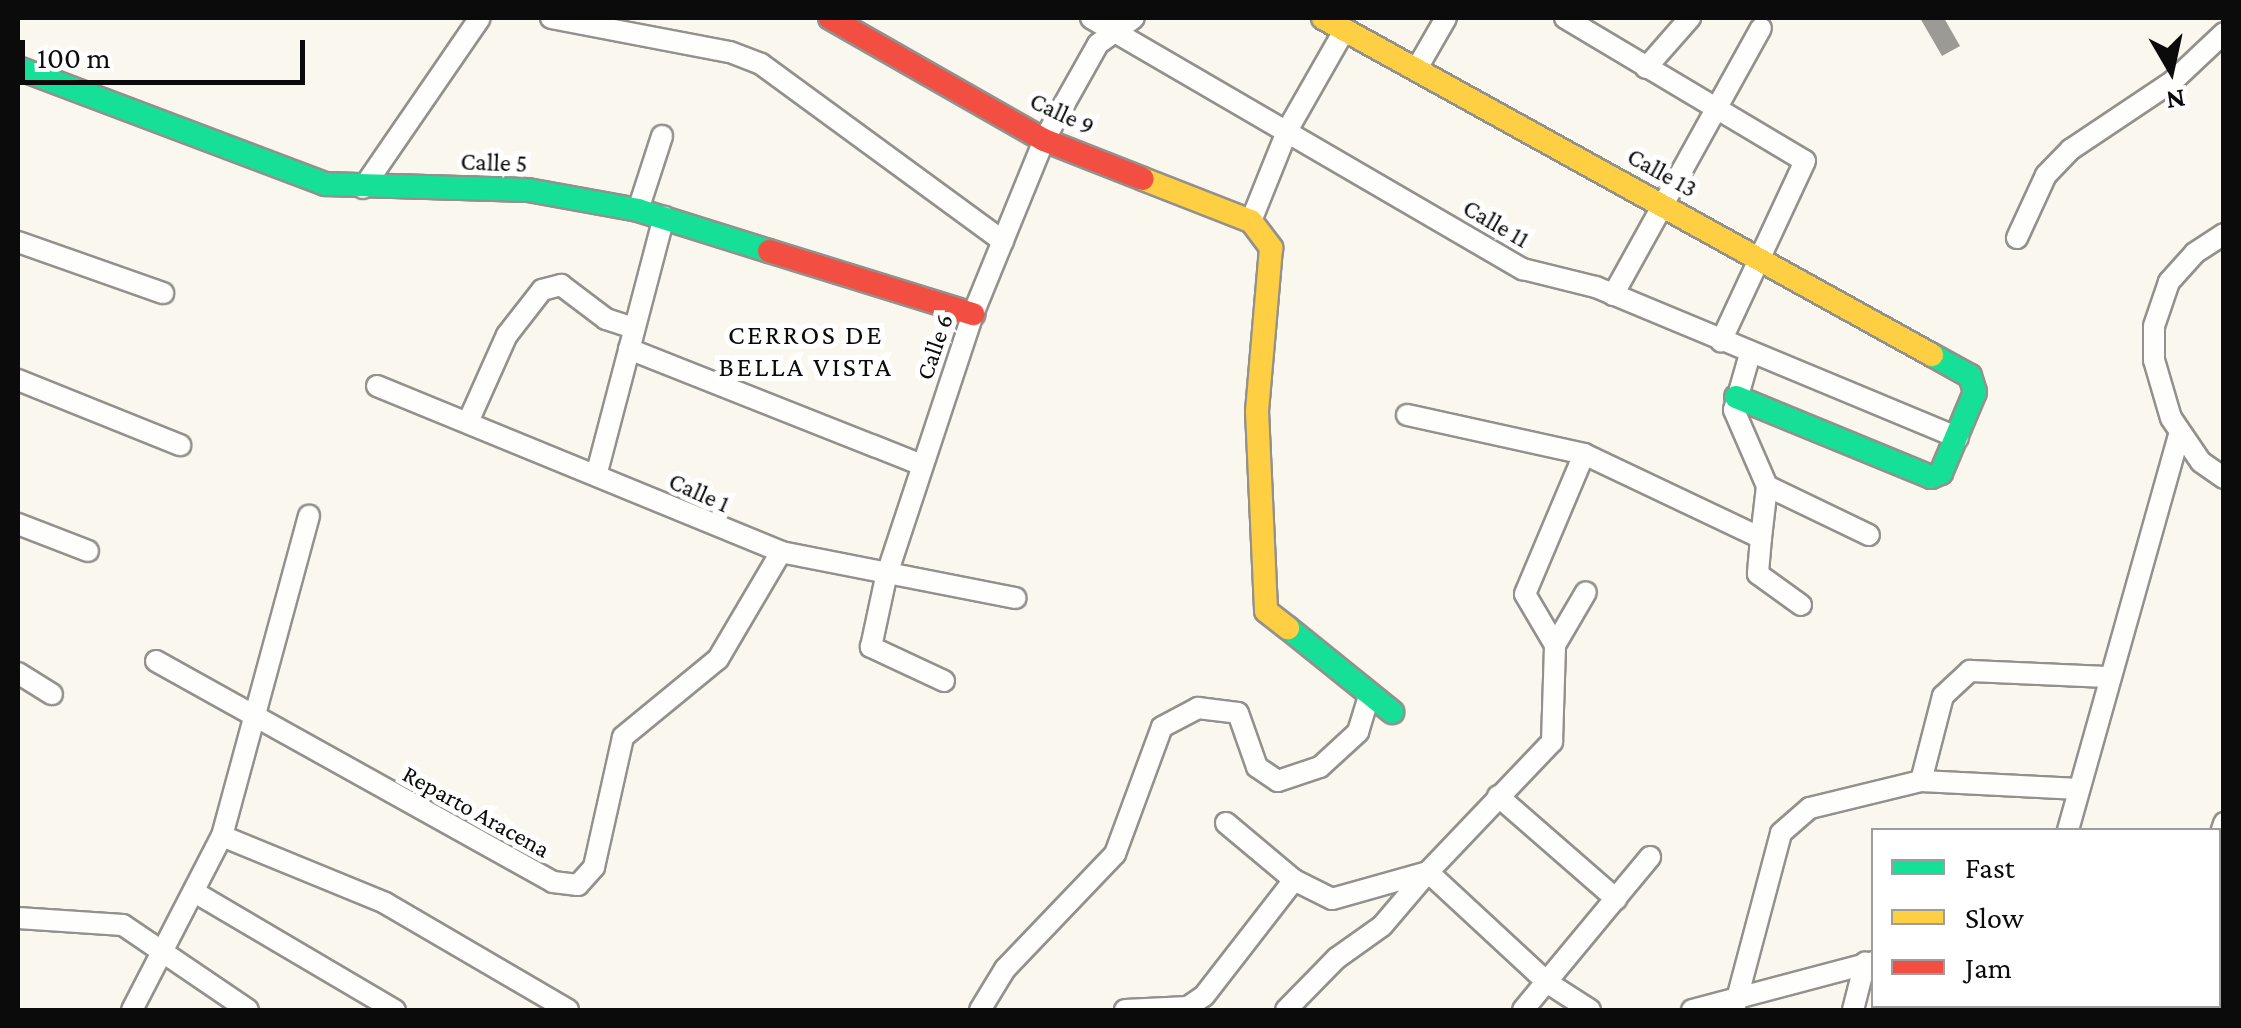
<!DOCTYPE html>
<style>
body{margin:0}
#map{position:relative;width:2241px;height:1028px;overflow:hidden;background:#faf7ee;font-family:"Crimson Pro",serif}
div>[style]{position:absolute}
.building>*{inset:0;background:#9c9a95}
.roads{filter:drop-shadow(2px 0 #93918d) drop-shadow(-2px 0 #93918d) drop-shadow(0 2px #93918d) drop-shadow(0 -2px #93918d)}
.street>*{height:20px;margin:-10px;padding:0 10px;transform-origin:10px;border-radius:10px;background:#fefefc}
.fast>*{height:22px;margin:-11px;padding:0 11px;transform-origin:11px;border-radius:11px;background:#16e098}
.slow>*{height:22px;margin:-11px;padding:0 11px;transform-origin:11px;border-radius:11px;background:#ffcf43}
.jam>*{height:22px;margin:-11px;padding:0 11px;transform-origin:11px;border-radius:11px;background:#f24e42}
span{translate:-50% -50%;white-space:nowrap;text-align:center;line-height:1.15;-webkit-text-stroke:10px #fff;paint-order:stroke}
.street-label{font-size:25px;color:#0b0b0b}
.neighbourhood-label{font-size:28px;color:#0b0b0b;letter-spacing:2.5px}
.frame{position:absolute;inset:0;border:20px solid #0b0b0b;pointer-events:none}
.legend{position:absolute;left:1871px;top:828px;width:350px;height:180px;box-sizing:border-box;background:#fff;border:2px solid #9d9d9d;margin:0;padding:12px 18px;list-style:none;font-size:30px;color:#0b0b0b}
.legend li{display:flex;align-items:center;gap:20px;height:50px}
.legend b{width:50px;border:2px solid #9d9d9d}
.north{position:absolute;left:2121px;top:20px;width:100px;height:100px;-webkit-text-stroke:8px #fff;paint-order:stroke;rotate:171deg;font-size:28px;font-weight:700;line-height:40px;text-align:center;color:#0b0b0b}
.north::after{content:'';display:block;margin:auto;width:35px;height:45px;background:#0b0b0b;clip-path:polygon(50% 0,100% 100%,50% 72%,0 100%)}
.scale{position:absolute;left:20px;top:40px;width:285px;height:45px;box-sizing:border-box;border:5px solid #0b0b0b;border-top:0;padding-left:12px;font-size:30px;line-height:35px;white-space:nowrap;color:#0b0b0b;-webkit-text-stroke:8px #fff;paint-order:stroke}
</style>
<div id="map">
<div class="building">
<div style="clip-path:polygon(1920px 18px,1944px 18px,1960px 46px,1942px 56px)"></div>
</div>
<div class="roads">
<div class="street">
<div style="left:551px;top:18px;width:182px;rotate:10.8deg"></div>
<div style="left:730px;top:52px;width:33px;rotate:21deg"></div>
<div style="left:761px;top:64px;width:300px;rotate:36.2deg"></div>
<div style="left:1091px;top:18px;width:500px;rotate:30.2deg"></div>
<div style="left:1523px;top:269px;width:75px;rotate:13.9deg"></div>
<div style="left:1596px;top:287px;width:392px;rotate:22.6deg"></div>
<div style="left:1565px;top:18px;width:279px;rotate:30.8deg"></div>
<div style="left:1805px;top:161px;width:199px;rotate:115deg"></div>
<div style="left:1646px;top:68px;width:67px;rotate:-48.7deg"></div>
<div style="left:1416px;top:70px;width:60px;rotate:-60deg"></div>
<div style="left:363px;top:188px;width:206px;rotate:-55.5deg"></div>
<div style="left:638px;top:210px;width:78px;rotate:-72deg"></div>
<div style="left:1251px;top:221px;width:99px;rotate:-68.1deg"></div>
<div style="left:1288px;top:129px;width:113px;rotate:-60.3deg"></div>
<div style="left:2224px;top:234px;width:35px;rotate:147deg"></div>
<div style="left:2195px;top:253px;width:39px;rotate:132deg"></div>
<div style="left:2169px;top:282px;width:46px;rotate:108.8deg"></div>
<div style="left:2154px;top:326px;width:34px;rotate:90deg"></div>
<div style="left:2154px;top:360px;width:60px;rotate:73.7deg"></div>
<div style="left:2171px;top:418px;width:53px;rotate:55.7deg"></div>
<div style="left:2201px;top:462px;width:28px;rotate:35deg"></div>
<div style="left:2017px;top:238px;width:69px;rotate:-65.3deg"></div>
<div style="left:2046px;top:175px;width:35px;rotate:-46deg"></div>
<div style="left:2070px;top:150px;width:124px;rotate:-33.8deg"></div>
<div style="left:2173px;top:81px;width:70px;rotate:-43.3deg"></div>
<div style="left:18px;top:242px;width:154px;rotate:19.4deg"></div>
<div style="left:1613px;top:295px;width:305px;rotate:-61deg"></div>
<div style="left:629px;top:349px;width:313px;rotate:21.6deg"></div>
<div style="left:18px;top:380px;width:175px;rotate:21.9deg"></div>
<div style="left:377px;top:386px;width:437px;rotate:22.3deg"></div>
<div style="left:781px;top:552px;width:239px;rotate:11.1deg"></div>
<div style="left:1407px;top:415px;width:181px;rotate:12.4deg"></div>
<div style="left:1584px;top:454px;width:196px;rotate:25.4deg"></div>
<div style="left:1761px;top:538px;width:52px;rotate:-83.4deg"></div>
<div style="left:1767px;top:486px;width:83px;rotate:-113.5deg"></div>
<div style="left:1734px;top:410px;width:58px;rotate:-74.1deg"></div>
<div style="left:468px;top:422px;width:95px;rotate:-65.9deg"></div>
<div style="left:507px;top:335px;width:57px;rotate:-52.1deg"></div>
<div style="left:542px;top:290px;width:20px;rotate:-15deg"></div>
<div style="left:561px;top:285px;width:56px;rotate:37.1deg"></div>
<div style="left:606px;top:319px;width:29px;rotate:18deg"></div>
<div style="left:597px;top:472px;width:264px;rotate:-75.3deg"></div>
<div style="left:1767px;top:486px;width:113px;rotate:25.7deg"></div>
<div style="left:18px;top:524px;width:75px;rotate:21.1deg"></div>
<div style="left:1761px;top:538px;width:36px;rotate:95deg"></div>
<div style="left:1758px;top:574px;width:53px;rotate:35.8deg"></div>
<div style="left:1555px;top:645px;width:61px;rotate:-59.7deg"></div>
<div style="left:156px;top:661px;width:454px;rotate:29.1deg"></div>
<div style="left:553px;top:882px;width:25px;rotate:7deg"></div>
<div style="left:578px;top:885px;width:24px;rotate:-48deg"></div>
<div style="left:594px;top:867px;width:133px;rotate:-77.4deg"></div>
<div style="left:623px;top:737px;width:123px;rotate:-39.4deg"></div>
<div style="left:718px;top:659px;width:124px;rotate:-59.5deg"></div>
<div style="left:18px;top:673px;width:40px;rotate:32deg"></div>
<div style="left:944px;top:681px;width:81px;rotate:-155deg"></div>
<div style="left:871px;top:647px;width:72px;rotate:-77.9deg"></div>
<div style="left:886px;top:577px;width:277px;rotate:-71.7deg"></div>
<div style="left:973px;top:314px;width:188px;rotate:-67.8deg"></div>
<div style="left:1044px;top:140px;width:110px;rotate:-60.6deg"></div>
<div style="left:1098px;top:44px;width:44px;rotate:-35.8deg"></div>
<div style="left:1921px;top:781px;width:88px;rotate:-75.5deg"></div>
<div style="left:1943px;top:696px;width:37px;rotate:-43deg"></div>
<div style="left:1970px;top:671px;width:138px;rotate:2.5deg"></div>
<div style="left:1498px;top:796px;width:157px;rotate:41.1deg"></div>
<div style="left:1226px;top:823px;width:89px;rotate:40deg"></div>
<div style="left:1294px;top:880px;width:42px;rotate:26.6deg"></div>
<div style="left:1332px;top:899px;width:100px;rotate:-15.7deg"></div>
<div style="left:1428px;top:872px;width:180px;rotate:-46.4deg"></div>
<div style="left:1552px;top:742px;width:97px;rotate:-88.2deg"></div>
<div style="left:1555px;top:645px;width:59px;rotate:-120.5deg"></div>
<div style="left:1525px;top:594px;width:152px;rotate:-67.1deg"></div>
<div style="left:2068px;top:830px;width:410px;rotate:-74.3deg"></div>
<div style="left:222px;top:836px;width:176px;rotate:22.3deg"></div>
<div style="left:385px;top:903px;width:212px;rotate:30.3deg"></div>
<div style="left:2218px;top:842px;width:20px;rotate:-72deg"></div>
<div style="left:196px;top:893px;width:231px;rotate:30.5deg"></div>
<div style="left:18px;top:918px;width:105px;rotate:3.8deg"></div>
<div style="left:123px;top:925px;width:151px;rotate:34.2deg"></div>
<div style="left:2218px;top:997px;width:6px;rotate:9deg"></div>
<div style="left:132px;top:1010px;width:196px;rotate:-62.7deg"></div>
<div style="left:222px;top:836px;width:332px;rotate:-74.8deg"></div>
<div style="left:980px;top:1010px;width:48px;rotate:-58.6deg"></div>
<div style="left:1005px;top:969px;width:159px;rotate:-46.3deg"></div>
<div style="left:1115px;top:854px;width:135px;rotate:-69.7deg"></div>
<div style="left:1162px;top:727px;width:41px;rotate:-27.8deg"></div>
<div style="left:1198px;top:708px;width:40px;rotate:7.1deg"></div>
<div style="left:1238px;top:713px;width:57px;rotate:70.6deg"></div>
<div style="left:1257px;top:767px;width:25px;rotate:34deg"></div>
<div style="left:1278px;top:781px;width:44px;rotate:-18.4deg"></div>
<div style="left:1320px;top:767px;width:52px;rotate:-42.6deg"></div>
<div style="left:1358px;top:732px;width:37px;rotate:-73deg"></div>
<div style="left:1125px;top:1010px;width:63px;rotate:-2.7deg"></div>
<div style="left:1188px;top:1007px;width:19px;rotate:-35deg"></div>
<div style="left:1204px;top:996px;width:147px;rotate:-52.2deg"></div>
<div style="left:1286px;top:1010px;width:73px;rotate:-45.6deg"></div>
<div style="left:1337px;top:958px;width:55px;rotate:-35.4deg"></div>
<div style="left:1382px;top:926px;width:71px;rotate:-49.6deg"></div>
<div style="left:1428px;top:872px;width:163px;rotate:42.8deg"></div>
<div style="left:1548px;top:983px;width:50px;rotate:32.7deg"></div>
<div style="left:1523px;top:1010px;width:199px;rotate:-50.3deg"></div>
<div style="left:1692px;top:1010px;width:188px;rotate:-14.8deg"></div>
<div style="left:1734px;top:1010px;width:183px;rotate:-75.1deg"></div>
<div style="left:1781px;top:833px;width:38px;rotate:-41deg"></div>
<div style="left:1810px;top:808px;width:114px;rotate:-13.7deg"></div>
<div style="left:1921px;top:781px;width:158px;rotate:2.9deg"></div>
<div style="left:1853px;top:1010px;width:49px;rotate:-75.7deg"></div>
<div style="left:2021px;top:1010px;width:4px;rotate:-63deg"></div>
<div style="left:2173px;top:1010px;width:4px;rotate:-76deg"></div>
</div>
<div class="fast">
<div style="left:18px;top:68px;width:328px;rotate:20.7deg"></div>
<div style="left:325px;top:184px;width:203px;rotate:1.7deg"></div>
<div style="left:528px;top:190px;width:112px;rotate:10.3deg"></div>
<div style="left:638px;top:210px;width:137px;rotate:17.4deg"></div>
<div style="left:1736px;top:397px;width:211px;rotate:22.3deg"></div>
<div style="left:1931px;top:477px;width:11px;rotate:-22deg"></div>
<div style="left:1941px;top:473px;width:88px;rotate:-67.2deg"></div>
<div style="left:1975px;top:392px;width:17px;rotate:-107deg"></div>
<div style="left:1970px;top:376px;width:43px;rotate:-151.1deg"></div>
<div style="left:1288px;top:628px;width:134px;rotate:38.9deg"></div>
</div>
<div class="slow">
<div style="left:1323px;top:18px;width:696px;rotate:28.96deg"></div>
<div style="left:1143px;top:179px;width:116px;rotate:21.3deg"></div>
<div style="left:1251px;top:221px;width:34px;rotate:53deg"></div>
<div style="left:1271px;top:248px;width:164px;rotate:94.9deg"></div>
<div style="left:1257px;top:411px;width:200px;rotate:87.4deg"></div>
<div style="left:1266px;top:611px;width:28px;rotate:38deg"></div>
</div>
<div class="jam">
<div style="left:830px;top:18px;width:246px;rotate:29.7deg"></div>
<div style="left:1044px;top:140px;width:106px;rotate:21.5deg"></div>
<div style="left:769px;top:251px;width:214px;rotate:17.2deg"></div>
</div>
</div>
<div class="street-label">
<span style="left:1062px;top:114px;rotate:25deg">Calle 9</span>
<span style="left:494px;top:163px;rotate:2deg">Calle 5</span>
<span style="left:1662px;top:173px;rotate:29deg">Calle 13</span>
<span style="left:1496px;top:224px;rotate:30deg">Calle 11</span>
<span style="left:935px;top:347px;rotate:-71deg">Calle 6</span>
<span style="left:699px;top:493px;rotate:24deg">Calle 1</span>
<span style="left:476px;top:812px;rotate:29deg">Reparto Aracena</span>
</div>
<div class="neighbourhood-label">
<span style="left:806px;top:351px">CERROS DE<br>BELLA VISTA</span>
</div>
<div class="frame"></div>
<ul class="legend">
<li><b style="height:12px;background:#16e098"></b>Fast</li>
<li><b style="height:12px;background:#ffcf43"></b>Slow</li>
<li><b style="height:12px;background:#f24e42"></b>Jam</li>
</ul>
<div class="north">N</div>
<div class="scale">100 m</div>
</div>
